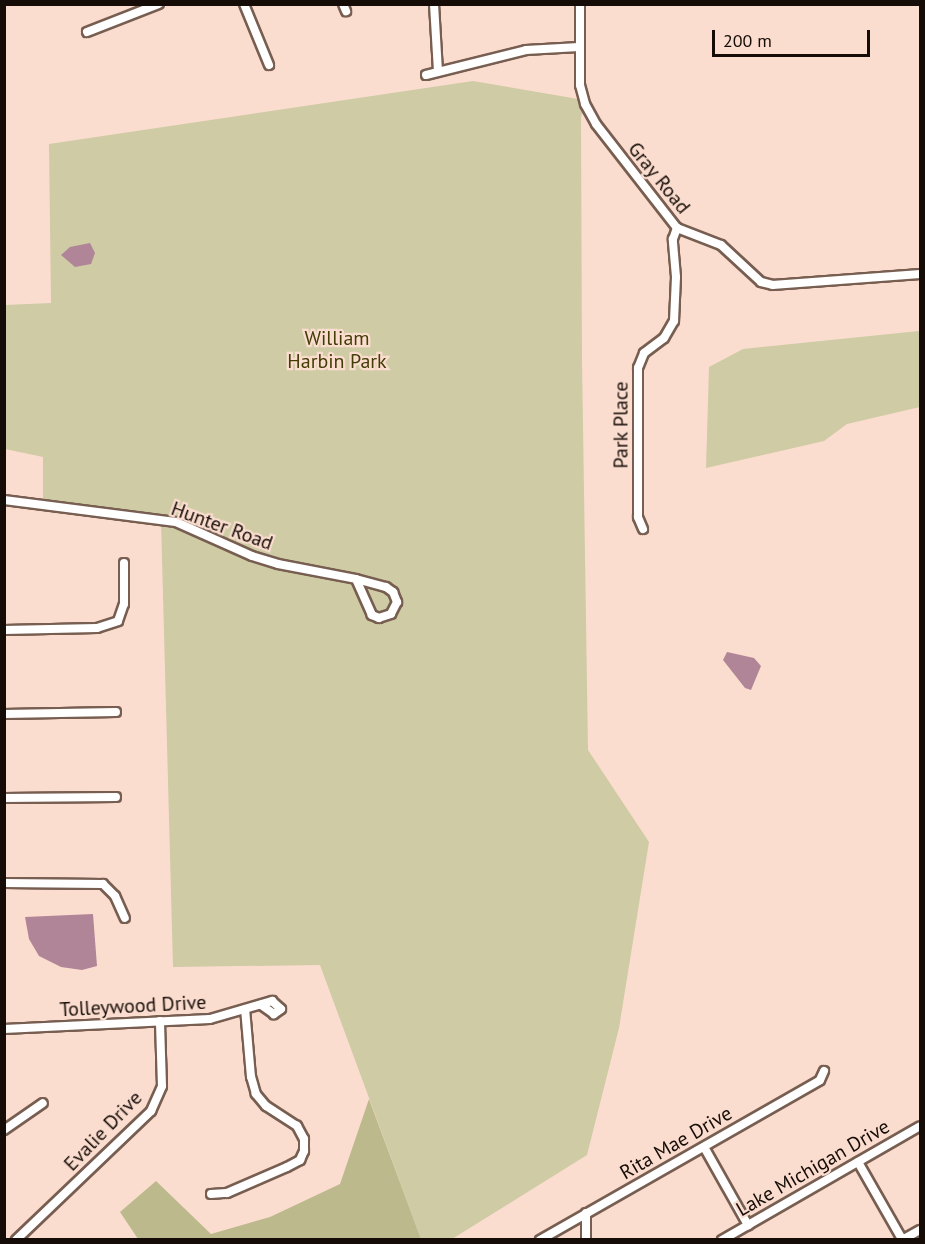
<!DOCTYPE html>
<style>
body{margin:0}
#map{position:relative;width:925px;height:1244px;overflow:hidden;background:#fbddcf;font-family:"PT Sans",sans-serif}
div>[style]{position:absolute}
.green>*{inset:0;background:#cecba5}
.forest>*{inset:0;background:#bcb98d}
.water>*{inset:0;background:#b08597}
.roads{filter:drop-shadow(2px 0 #775e51) drop-shadow(-2px 0 #775e51) drop-shadow(0 2px #775e51) drop-shadow(0 -2px #775e51)}
.minor>*{height:8px;margin:-4px;padding:0 4px;transform-origin:4px;border-radius:4px;background:#fff}
span{translate:-50% -50%;white-space:nowrap;text-align:center;line-height:1.15;-webkit-text-stroke:4.5px #fbddcf;paint-order:stroke}
.street-label{font-size:20px;color:#150c07}
.park-label{font-size:20px;color:#423d06}
.frame{position:absolute;inset:0;border:6px solid #150c07;pointer-events:none}
.scale{position:absolute;left:712px;top:30px;width:158px;height:27px;box-sizing:border-box;border:3px solid #150c07;border-top:0;padding-left:8px;font-size:18px;line-height:21px;white-space:nowrap;color:#150c07;-webkit-text-stroke:4px #fbddcf;paint-order:stroke}
</style>
<div id="map">
<div class="green">
<div style="clip-path:polygon(473px 81px,584px 100px,585px 104px,581px 117px,582px 361px,588px 750px,649px 842px,619px 1028px,587px 1155px,452px 1239px,421px 1239px,320px 965px,173px 967px,161px 521px,43px 504px,43px 457px,5px 449px,5px 305px,51px 303px,49px 144px)"></div>
<div style="clip-path:polygon(919px 331px,920px 407px,847px 424px,824px 441px,706px 468px,709px 367px,743px 349px)"></div>
</div>
<div class="forest">
<div style="clip-path:polygon(369px 1099px,421px 1239px,138px 1239px,120px 1212px,156px 1181px,211px 1234px,270px 1217px,340px 1184px)"></div>
</div>
<div class="water">
<div style="clip-path:polygon(90px 243px,95px 253px,91px 264px,75px 267px,61px 255px,70px 247px)"></div>
<div style="clip-path:polygon(727px 652px,754px 658px,761px 666px,751px 690px,745px 688px,723px 660px)"></div>
<div style="clip-path:polygon(93px 914px,97px 966px,82px 970px,61px 967px,39px 956px,29px 939px,25px 917px)"></div>
</div>
<div class="roads">
<div class="minor">
<div style="left:244px;top:4px;width:66px;rotate:67.7deg"></div>
<div style="left:343px;top:4px;width:8px;rotate:67deg"></div>
<div style="left:434px;top:4px;width:67px;rotate:86.6deg"></div>
<div style="left:580px;top:4px;width:81px;rotate:90deg"></div>
<div style="left:580px;top:85px;width:20px;rotate:75deg"></div>
<div style="left:585px;top:104px;width:23px;rotate:61deg"></div>
<div style="left:596px;top:124px;width:132px;rotate:52.1deg"></div>
<div style="left:677px;top:228px;width:47px;rotate:21.1deg"></div>
<div style="left:721px;top:245px;width:54px;rotate:42.8deg"></div>
<div style="left:761px;top:282px;width:12px;rotate:14deg"></div>
<div style="left:773px;top:285px;width:147px;rotate:-4.3deg"></div>
<div style="left:87px;top:32px;width:77px;rotate:-21.3deg"></div>
<div style="left:426px;top:75px;width:103px;rotate:-14deg"></div>
<div style="left:526px;top:50px;width:53px;rotate:-3.2deg"></div>
<div style="left:4px;top:500px;width:173px;rotate:7.3deg"></div>
<div style="left:176px;top:522px;width:83px;rotate:24.1deg"></div>
<div style="left:252px;top:556px;width:27px;rotate:17deg"></div>
<div style="left:278px;top:564px;width:79px;rotate:10.9deg"></div>
<div style="left:356px;top:579px;width:31px;rotate:15deg"></div>
<div style="left:386px;top:587px;width:9px;rotate:36deg"></div>
<div style="left:393px;top:592px;width:11px;rotate:68deg"></div>
<div style="left:397px;top:602px;width:13px;rotate:117deg"></div>
<div style="left:391px;top:614px;width:13px;rotate:162deg"></div>
<div style="left:379px;top:618px;width:8px;rotate:-157deg"></div>
<div style="left:372px;top:615px;width:39px;rotate:-114deg"></div>
<div style="left:643px;top:529px;width:13px;rotate:-113deg"></div>
<div style="left:638px;top:517px;width:149px;rotate:-90deg"></div>
<div style="left:638px;top:368px;width:16px;rotate:-68deg"></div>
<div style="left:644px;top:353px;width:25px;rotate:-37deg"></div>
<div style="left:664px;top:338px;width:20px;rotate:-60deg"></div>
<div style="left:674px;top:321px;width:44px;rotate:-87.4deg"></div>
<div style="left:676px;top:277px;width:38px;rotate:-95deg"></div>
<div style="left:673px;top:239px;width:12px;rotate:-70deg"></div>
<div style="left:4px;top:630px;width:93px;rotate:-1.2deg"></div>
<div style="left:97px;top:628px;width:22px;rotate:-18deg"></div>
<div style="left:118px;top:621px;width:18px;rotate:-71deg"></div>
<div style="left:124px;top:604px;width:41px;rotate:-90deg"></div>
<div style="left:4px;top:714px;width:112px;rotate:-1deg"></div>
<div style="left:4px;top:798px;width:112px;rotate:-0.5deg"></div>
<div style="left:4px;top:883px;width:99px;rotate:0.6deg"></div>
<div style="left:103px;top:884px;width:17px;rotate:45deg"></div>
<div style="left:115px;top:896px;width:24px;rotate:66deg"></div>
<div style="left:4px;top:1029px;width:206px;rotate:-2.8deg"></div>
<div style="left:210px;top:1019px;width:65px;rotate:-16.2deg"></div>
<div style="left:272px;top:1001px;width:12px;rotate:42deg"></div>
<div style="left:281px;top:1009px;width:9px;rotate:144deg"></div>
<div style="left:274px;top:1014px;width:16px;rotate:-145deg"></div>
<div style="left:4px;top:1130px;width:47px;rotate:-34.7deg"></div>
<div style="left:704px;top:1147px;width:90px;rotate:60.6deg"></div>
<div style="left:858px;top:1162px;width:89px;rotate:60.3deg"></div>
<div style="left:211px;top:1194px;width:16px;rotate:-4deg"></div>
<div style="left:227px;top:1193px;width:65px;rotate:-23.4deg"></div>
<div style="left:287px;top:1167px;width:15px;rotate:-28deg"></div>
<div style="left:300px;top:1160px;width:10px;rotate:-66deg"></div>
<div style="left:304px;top:1151px;width:12px;rotate:-90deg"></div>
<div style="left:304px;top:1139px;width:15px;rotate:-118deg"></div>
<div style="left:297px;top:1126px;width:37px;rotate:-147deg"></div>
<div style="left:266px;top:1106px;width:16px;rotate:-130deg"></div>
<div style="left:256px;top:1094px;width:18px;rotate:-106deg"></div>
<div style="left:251px;top:1077px;width:68px;rotate:-95deg"></div>
<div style="left:16px;top:1240px;width:187px;rotate:-43.7deg"></div>
<div style="left:151px;top:1111px;width:27px;rotate:-66deg"></div>
<div style="left:162px;top:1086px;width:65px;rotate:-91.8deg"></div>
<div style="left:540px;top:1240px;width:322px;rotate:-29.7deg"></div>
<div style="left:820px;top:1080px;width:10px;rotate:-66deg"></div>
<div style="left:586px;top:1240px;width:27px;rotate:-90deg"></div>
<div style="left:722px;top:1240px;width:228px;rotate:-29.9deg"></div>
<div style="left:902px;top:1240px;width:21px;rotate:-29deg"></div>
</div>
</div>
<div class="street-label">
<span style="left:659px;top:178px;rotate:51deg">Gray Road</span>
<span style="left:621px;top:425px;rotate:-90deg">Park Place</span>
<span style="left:222px;top:526px;rotate:20deg">Hunter Road</span>
<span style="left:133px;top:1006px;rotate:-3deg">Tolleywood Drive</span>
<span style="left:103px;top:1131px;rotate:-46deg">Evalie Drive</span>
<span style="left:676px;top:1143px;rotate:-30deg">Rita Mae Drive</span>
<span style="left:813px;top:1168px;rotate:-30deg">Lake Michigan Drive</span>
</div>
<div class="park-label">
<span style="left:337px;top:350px">William<br>Harbin Park</span>
</div>
<div class="frame"></div>
<div class="scale">200 m</div>
</div>
